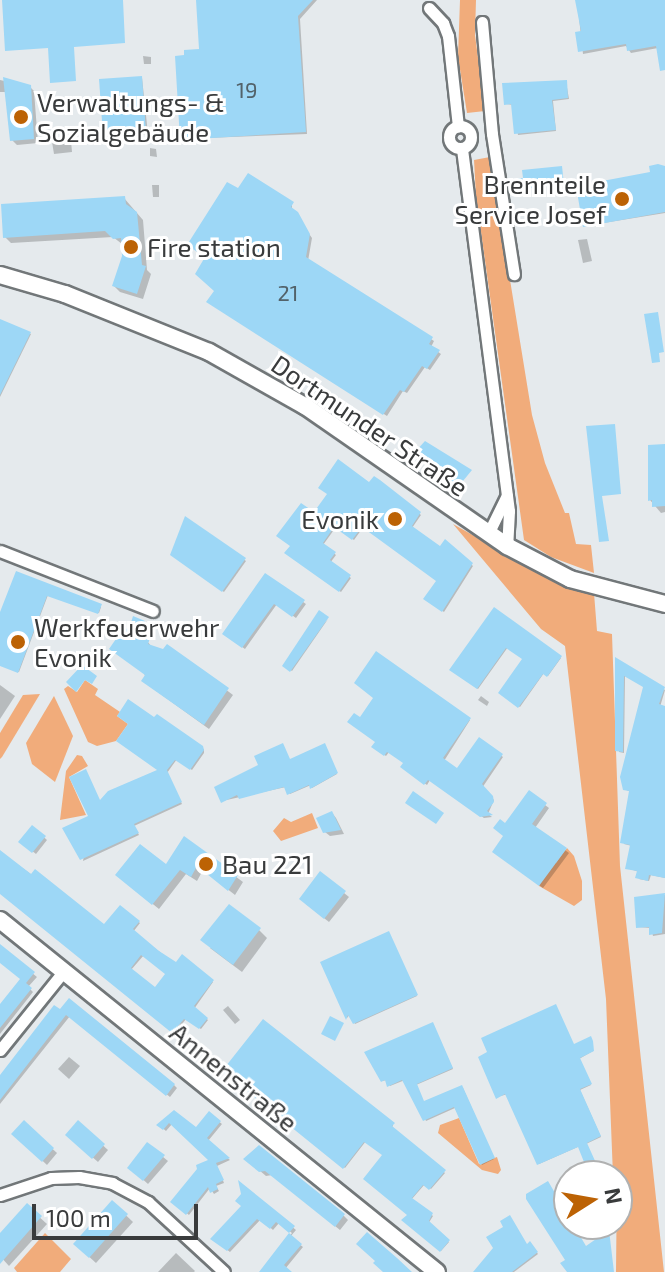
<!DOCTYPE html>
<meta charset="utf-8">
<style>
body{margin:0}
#map{position:relative;width:665px;height:1272px;overflow:hidden;background:#e5eaed;font-family:"Exo 2",sans-serif}
div>[style]{position:absolute}
.green>*{inset:0;background:#f1ac7b}
.shadow>*{inset:0;background:#0003}
.building>*{inset:0;background:#9dd7f6}
.roads{filter:drop-shadow(2px 0 #727779) drop-shadow(-2px 0 #727779) drop-shadow(0 2px #727779) drop-shadow(0 -2px #727779)}
.street>*{height:11px;margin:-5.5px;padding:0 5.5px;transform-origin:5.5px;border-radius:5.5px;background:#fff}
.street>.ring{margin:-5.5px;padding:0;box-sizing:content-box;background:none;border:11px solid #fff;border-radius:50%}
.secondary>*{height:16px;margin:-8px;padding:0 8px;transform-origin:8px;border-radius:8px;background:#fff}
.dots>*{width:22px;height:22px;translate:-50% -50%;box-sizing:border-box;border:4px solid #fff;border-radius:50%}
span{translate:-50% -50%;white-space:nowrap;text-align:center;line-height:1.15;-webkit-text-stroke:6px #fff;paint-order:stroke}
.number-label{font-size:22px;color:#52626a}
.number-label span{-webkit-text-stroke-width:0}
.poi-label{font-size:26px;color:#393b3c}
.left{translate:0 -50%;text-align:left}
.right{translate:-100% -50%;text-align:right}
.street-label{font-size:26px;color:#393b3c}
.north{position:absolute;left:553px;top:1160px;width:80px;height:80px;box-sizing:border-box;background:#fff;border:2px solid #b0b1b1;border-radius:50%;rotate:79deg;font-size:22px;font-weight:700;line-height:32px;text-align:center;color:#393b3c}
.north::after{content:'';display:block;margin:auto;width:28px;height:36px;background:#bc6204;clip-path:polygon(50% 0,100% 100%,50% 72%,0 100%)}
.scale{position:absolute;left:32px;top:1204px;width:166px;height:36px;box-sizing:border-box;border:4px solid #393b3c;border-top:0;padding-left:10px;font-size:24px;line-height:28px;white-space:nowrap;color:#393b3c;-webkit-text-stroke:6px #fff;paint-order:stroke}
</style>
<div id="map">
<div class="green">
<div style="clip-path:polygon(460px 0,476px 0,475px 35px,485px 111px,467px 113px,458px 57px)"></div>
<div style="clip-path:polygon(490px 157px,532px 415px,545px 463px,565px 513px,569px 513px,576px 544px,591px 545px,594px 573px,551px 557px,524px 540px,476px 196px,474px 160px)"></div>
<div style="clip-path:polygon(453px 524px,562px 585px,594px 593px,597px 631px,612px 634px,620px 866px,664px 1272px,616px 1272px,617px 1176px,613px 1176px,606px 999px,565px 646px,541px 629px)"></div>
<div style="clip-path:polygon(85px 680px,98px 689px,95px 695px,120px 712px,117px 716px,128px 724px,116px 741px,97px 746px,88px 742px,64px 689px,68px 686px,77px 692px)"></div>
<div style="clip-path:polygon(40px 694px,2px 757px,0 759px,0 733px,23px 695px)"></div>
<div style="clip-path:polygon(54px 696px,73px 736px,55px 782px,32px 764px,26px 743px)"></div>
<div style="clip-path:polygon(77px 755px,82px 756px,88px 766px,69px 777px,86px 815px,60px 820px,66px 771px)"></div>
<div style="clip-path:polygon(312px 813px,318px 828px,281px 841px,273px 831px,284px 818px,291px 822px)"></div>
<div style="clip-path:polygon(567px 848px,574px 856px,582px 881px,582px 900px,574px 906px,539px 886px,535px 849px,556px 863px)"></div>
<div style="clip-path:polygon(459px 1118px,479px 1164px,497px 1157px,501px 1170px,498px 1174px,482px 1170px,438px 1133px,440px 1125px)"></div>
<div style="clip-path:polygon(45px 1233px,71px 1259px,60px 1272px,17px 1272px,14px 1268px)"></div>
</div>
<div class="shadow">
<div style="clip-path:polygon(198px 0,317px 0,300px 19px,307px 134px,182px 139px,201px 51px)"></div>
<div style="clip-path:polygon(577px 0,665px 0,665px 65px,658px 48px,631px 53px,626px 46px,583px 54px)"></div>
<div style="clip-path:polygon(143px 56px,151px 57px,151px 64px,144px 64px)"></div>
<div style="clip-path:polygon(142px 78px,148px 134px,108px 137px,105px 134px)"></div>
<div style="clip-path:polygon(0 80px,30px 87px,34px 91px,38px 143px,17px 145px,12px 140px,6px 92px,0 92px)"></div>
<div style="clip-path:polygon(566px 82px,569px 99px,553px 101px,556px 131px,518px 135px,513px 105px,506px 104px)"></div>
<div style="clip-path:polygon(52px 142px,71px 141px,72px 152px,54px 154px)"></div>
<div style="clip-path:polygon(150px 148px,156px 149px,157px 157px,150px 156px)"></div>
<div style="clip-path:polygon(665px 167px,665px 213px,585px 226px,653px 174px)"></div>
<div style="clip-path:polygon(152px 185px,159px 185px,159px 197px,153px 197px)"></div>
<div style="clip-path:polygon(238px 191px,292px 204px,292px 210px,312px 238px,308px 261px,434px 341px,431px 347px,441px 354px,430px 370px,425px 367px,407px 393px,403px 391px,387px 416px,211px 304px)"></div>
<div style="clip-path:polygon(124px 198px,143px 220px,147px 270px,151px 274px,143px 299px,120px 292px,114px 286px,124px 256px,122px 244px,113px 237px,11px 243px,5px 237px)"></div>
<div style="clip-path:polygon(587px 239px,592px 261px,583px 263px,578px 240px)"></div>
<div style="clip-path:polygon(0 321px,31px 334px,0 397px)"></div>
<div style="clip-path:polygon(665px 447px,665px 512px,661px 513px,650px 500px)"></div>
<div style="clip-path:polygon(379px 482px,421px 515px,412px 528px,440px 548px,445px 542px,473px 566px,444px 612px,426px 599px,438px 581px,364px 526px,354px 540px,336px 527px,323px 545px,336px 555px,330px 563px,351px 578px,341px 592px,287px 553px,314px 515px)"></div>
<div style="clip-path:polygon(186px 519px,246px 561px,224px 592px,172px 555px)"></div>
<div style="clip-path:polygon(17px 574px,101px 607px,99px 613px,48px 595px,19px 672px,0 665px,0 618px)"></div>
<div style="clip-path:polygon(265px 576px,306px 604px,296px 618px,277px 604px,245px 649px,227px 636px)"></div>
<div style="clip-path:polygon(494px 610px,561px 658px,548px 676px,544px 673px,520px 707px,500px 693px,525px 659px,508px 647px,478px 689px,452px 670px)"></div>
<div style="clip-path:polygon(328px 619px,292px 671px,285px 666px)"></div>
<div style="clip-path:polygon(144px 623px,149px 628px,145px 639px,153px 648px,164px 652px,168px 646px,233px 695px,209px 729px,148px 685px,130px 631px)"></div>
<div style="clip-path:polygon(617px 661px,665px 690px,660px 707px,665px 708px,665px 878px,651px 875px,649px 881px,639px 879px,639px 872px,627px 868px,632px 846px,624px 844px,631px 792px,624px 789px,646px 687px,625px 675px,624px 753px,619px 752px)"></div>
<div style="clip-path:polygon(0 685px,15px 696px,0 719px)"></div>
<div style="clip-path:polygon(481px 696px,489px 702px,487px 706px,478px 700px)"></div>
<div style="clip-path:polygon(360px 720px,470px 720px,444px 761px,458px 771px,480px 740px,503px 757px,482px 788px,494px 800px,488px 814px,492px 817px,484px 818px,430px 780px,427px 785px,405px 769px,406px 763px,389px 752px,386px 756px,375px 748px,377px 742px)"></div>
<div style="clip-path:polygon(119px 741px,204px 749px,204px 753px,192px 770px,177px 759px,167px 773px,182px 804px,134px 826px,139px 835px,83px 861px,90px 817px,100px 802px,160px 771px)"></div>
<div style="clip-path:polygon(324px 746px,337px 774px,312px 788px,311px 785px,290px 794px,286px 787px,222px 801px,261px 766px,290px 761px)"></div>
<div style="clip-path:polygon(545px 805px,549px 808px,535px 828px,569px 853px,543px 888px,498px 855px,506px 826px)"></div>
<div style="clip-path:polygon(332px 813px,336px 818px,344px 834px,330px 836px,325px 832px)"></div>
<div style="clip-path:polygon(32px 827px,47px 840px,36px 854px,21px 842px)"></div>
<div style="clip-path:polygon(185px 839px,243px 882px,235px 895px,203px 870px,197px 881px,186px 874px,159px 909px,123px 880px,166px 867px)"></div>
<div style="clip-path:polygon(evenodd,0 852px,105px 927px,121px 908px,140px 923px,133px 932px,176px 964px,182px 956px,213px 982px,194px 1009px,208px 1020px,201px 1029px,186px 1019px,175px 1033px,0 892px,0 852px,144px 955px,168px 974px,155px 990px,131px 970px,144px 955px)"></div>
<div style="clip-path:polygon(344px 893px,349px 897px,329px 922px,306px 904px)"></div>
<div style="clip-path:polygon(665px 895px,665px 934px,653px 936px,651px 928px,638px 927px,636px 899px)"></div>
<div style="clip-path:polygon(259px 930px,267px 938px,242px 972px,210px 948px)"></div>
<div style="clip-path:polygon(388px 933px,417px 996px,355px 1024px,350px 1014px,347px 1018px,323px 963px)"></div>
<div style="clip-path:polygon(0 947px,37px 977px,28px 987px,33px 992px,0 1034px,0 1007px,22px 979px,0 962px)"></div>
<div style="clip-path:polygon(69px 1001px,174px 1085px,177px 1088px,170px 1097px,70px 1016px,0 1104px,0 1076px)"></div>
<div style="clip-path:polygon(228px 1006px,240px 1020px,235px 1024px,223px 1010px)"></div>
<div style="clip-path:polygon(264px 1021px,393px 1125px,392px 1128px,445px 1173px,431px 1189px,425px 1184px,411px 1200px,433px 1216px,428px 1224px,449px 1242px,441px 1251px,404px 1220px,410px 1216px,385px 1155px,366px 1141px,345px 1168px,225px 1070px)"></div>
<div style="clip-path:polygon(433px 1025px,453px 1069px,416px 1085px,424px 1104px,463px 1088px,494px 1159px,482px 1165px,455px 1108px,426px 1121px,405px 1080px,390px 1086px,387px 1080px,382px 1081px)"></div>
<div style="clip-path:polygon(591px 1039px,593px 1051px,579px 1059px,591px 1085px,580px 1090px,601px 1137px,586px 1144px,595px 1163px,589px 1166px,580px 1146px,539px 1164px,508px 1094px,497px 1097px,574px 1046px)"></div>
<div style="clip-path:polygon(69px 1057px,80px 1066px,69px 1079px,58px 1069px)"></div>
<div style="clip-path:polygon(174px 1113px,196px 1130px,209px 1114px,222px 1124px,208px 1141px,230px 1160px,217px 1166px,224px 1183px,216px 1186px,219px 1191px,214px 1194px,210px 1188px,189px 1215px,173px 1202px,212px 1160px,172px 1124px,166px 1131px,159px 1125px)"></div>
<div style="clip-path:polygon(24px 1123px,57px 1153px,47px 1165px,14px 1134px)"></div>
<div style="clip-path:polygon(78px 1123px,108px 1150px,98px 1162px,67px 1135px)"></div>
<div style="clip-path:polygon(147px 1144px,168px 1161px,148px 1184px,129px 1167px)"></div>
<div style="clip-path:polygon(246px 1159px,344px 1216px,348px 1220px,340px 1230px,272px 1175px,266px 1176px)"></div>
<div style="clip-path:polygon(241px 1185px,296px 1230px,290px 1237px,303px 1247px,285px 1269px,288px 1272px,260px 1272px,292px 1233px,279px 1223px,273px 1230px,261px 1219px,230px 1252px,213px 1239px,244px 1206px)"></div>
<div style="clip-path:polygon(112px 1202px,133px 1222px,96px 1263px,75px 1244px)"></div>
<div style="clip-path:polygon(27px 1206px,47px 1224px,9px 1266px,0 1256px,0 1236px)"></div>
<div style="clip-path:polygon(530px 1244px,538px 1254px,514px 1272px,477px 1272px,495px 1248px)"></div>
<div style="clip-path:polygon(176px 1253px,195px 1271px,194px 1272px,158px 1272px)"></div>
</div>
<div class="building">
<div style="clip-path:polygon(2px 0,123px 0,125px 43px,74px 47px,76px 81px,50px 83px,48px 48px,5px 51px)"></div>
<div style="clip-path:polygon(196px 0,313px 0,298px 16px,306px 132px,180px 140px,175px 56px,184px 55px,184px 50px,199px 49px)"></div>
<div style="clip-path:polygon(575px 0,665px 0,665px 70px,660px 71px,656px 46px,627px 51px,626px 44px,578px 52px,575px 32px,581px 31px)"></div>
<div style="clip-path:polygon(142px 76px,146px 132px,103px 135px,99px 79px)"></div>
<div style="clip-path:polygon(3px 77px,31px 85px,34px 139px,10px 141px)"></div>
<div style="clip-path:polygon(567px 80px,568px 98px,552px 100px,556px 130px,514px 134px,511px 104px,504px 105px,502px 83px)"></div>
<div style="clip-path:polygon(658px 164px,665px 166px,665px 212px,583px 227px,576px 186px,650px 172px,649px 166px)"></div>
<div style="clip-path:polygon(562px 166px,564px 185px,515px 189px,514px 179px,523px 178px,522px 170px)"></div>
<div style="clip-path:polygon(248px 173px,294px 202px,291px 207px,298px 212px,310px 234px,306px 257px,433px 337px,429px 344px,440px 350px,427px 369px,422px 366px,404px 392px,400px 390px,383px 415px,206px 302px,214px 291px,195px 274px,205px 257px,187px 245px,227px 182px,238px 188px)"></div>
<div style="clip-path:polygon(125px 196px,126px 204px,137px 212px,142px 265px,146px 266px,137px 294px,112px 286px,122px 256px,121px 238px,113px 239px,105px 231px,3px 238px,1px 204px)"></div>
<div style="clip-path:polygon(658px 312px,664px 352px,659px 353px,660px 362px,652px 363px,644px 314px)"></div>
<div style="clip-path:polygon(0 319px,31px 332px,0 395px)"></div>
<div style="clip-path:polygon(615px 424px,621px 494px,602px 496px,609px 541px,599px 542px,586px 426px)"></div>
<div style="clip-path:polygon(425px 441px,472px 470px,458px 487px,415px 452px)"></div>
<div style="clip-path:polygon(665px 444px,665px 506px,652px 507px,652px 500px,648px 501px,648px 445px)"></div>
<div style="clip-path:polygon(338px 459px,369px 482px,374px 476px,380px 480px,421px 512px,412px 526px,440px 546px,445px 539px,473px 563px,442px 612px,423px 599px,436px 581px,362px 527px,352px 540px,334px 527px,323px 543px,336px 552px,330px 560px,351px 575px,339px 592px,284px 553px,290px 546px,276px 536px,301px 503px,314px 512px,327px 494px,318px 488px)"></div>
<div style="clip-path:polygon(185px 516px,246px 558px,222px 592px,170px 555px)"></div>
<div style="clip-path:polygon(16px 571px,102px 604px,98px 614px,47px 596px,18px 673px,0 666px,0 612px)"></div>
<div style="clip-path:polygon(265px 573px,305px 600px,292px 617px,274px 604px,242px 648px,222px 634px)"></div>
<div style="clip-path:polygon(494px 607px,562px 656px,547px 677px,543px 674px,518px 708px,498px 693px,522px 659px,506px 648px,477px 689px,449px 670px)"></div>
<div style="clip-path:polygon(319px 610px,329px 617px,290px 672px,282px 666px)"></div>
<div style="clip-path:polygon(133px 616px,145px 621px,140px 635px,150px 638px,148px 644px,163px 649px,167px 644px,229px 688px,204px 725px,141px 681px,145px 675px,109px 649px,118px 636px,119px 628px,129px 629px)"></div>
<div style="clip-path:polygon(376px 651px,471px 718px,443px 758px,457px 768px,479px 737px,503px 754px,482px 784px,493px 796px,494px 802px,487px 811px,493px 815px,480px 817px,428px 780px,424px 785px,400px 767px,403px 763px,387px 752px,384px 756px,371px 747px,375px 742px,347px 722px,354px 713px,360px 717px,373px 698px,354px 683px)"></div>
<div style="clip-path:polygon(615px 657px,665px 687px,659px 704px,665px 706px,665px 878px,649px 875px,648px 881px,635px 878px,637px 871px,625px 869px,630px 845px,620px 843px,629px 791px,623px 790px,620px 777px,643px 687px,624px 676px,623px 752px,615px 751px)"></div>
<div style="clip-path:polygon(82px 665px,97px 676px,92px 684px,85px 680px,76px 692px,66px 682px)"></div>
<div style="clip-path:polygon(128px 699px,154px 717px,157px 714px,203px 746px,204px 750px,190px 770px,175px 760px,167px 770px,182px 802px,134px 824px,139px 833px,80px 860px,62px 828px,88px 816px,69px 777px,86px 769px,100px 800px,108px 791px,157px 770px,116px 741px,128px 724px,117px 716px)"></div>
<div style="clip-path:polygon(283px 743px,290px 759px,325px 743px,338px 773px,310px 789px,309px 785px,287px 795px,284px 787px,239px 799px,237px 795px,221px 803px,214px 787px,258px 765px,254px 756px)"></div>
<div style="clip-path:polygon(529px 790px,547px 803px,532px 824px,567px 848px,539px 886px,492px 852px,503px 836px,493px 828px,500px 819px,505px 823px)"></div>
<div style="clip-path:polygon(413px 791px,444px 813px,436px 824px,405px 803px)"></div>
<div style="clip-path:polygon(332px 811px,341px 830px,323px 833px,316px 818px)"></div>
<div style="clip-path:polygon(32px 825px,46px 836px,32px 853px,18px 842px)"></div>
<div style="clip-path:polygon(184px 836px,238px 875px,228px 891px,197px 866px,191px 877px,180px 870px,152px 905px,115px 875px,140px 844px,166px 864px)"></div>
<div style="clip-path:polygon(evenodd,0 850px,31px 874px,35px 869px,104px 924px,120px 905px,140px 921px,133px 929px,159px 951px,176px 962px,182px 954px,214px 980px,194px 1006px,208px 1018px,199px 1029px,184px 1019px,172px 1033px,0 894px,0 850px,141px 955px,165px 974px,155px 987px,131px 968px,141px 955px)"></div>
<div style="clip-path:polygon(320px 871px,346px 891px,324px 919px,299px 899px)"></div>
<div style="clip-path:polygon(665px 893px,662px 933px,649px 935px,649px 927px,636px 928px,634px 897px)"></div>
<div style="clip-path:polygon(229px 904px,261px 928px,233px 965px,200px 940px)"></div>
<div style="clip-path:polygon(389px 931px,418px 995px,353px 1024px,348px 1015px,346px 1020px,320px 962px)"></div>
<div style="clip-path:polygon(0 944px,35px 972px,26px 983px,32px 988px,0 1028px,0 1004px,20px 979px,0 963px)"></div>
<div style="clip-path:polygon(69px 998px,175px 1084px,166px 1096px,66px 1015px,0 1100px,0 1075px,54px 1005px,60px 1009px)"></div>
<div style="clip-path:polygon(556px 1004px,574px 1044px,591px 1036px,593px 1041px,594px 1051px,580px 1058px,592px 1084px,580px 1089px,601px 1136px,587px 1143px,596px 1163px,586px 1167px,578px 1147px,537px 1165px,505px 1094px,496px 1099px,478px 1057px,487px 1052px,481px 1038px)"></div>
<div style="clip-path:polygon(330px 1016px,344px 1023px,335px 1041px,321px 1034px)"></div>
<div style="clip-path:polygon(263px 1019px,395px 1123px,392px 1126px,446px 1170px,429px 1190px,423px 1185px,412px 1198px,433px 1213px,429px 1221px,450px 1240px,440px 1252px,401px 1220px,407px 1215px,363px 1179px,382px 1155px,364px 1142px,343px 1169px,222px 1071px)"></div>
<div style="clip-path:polygon(433px 1022px,453px 1068px,417px 1084px,424px 1101px,462px 1085px,495px 1158px,480px 1165px,454px 1107px,423px 1121px,402px 1080px,387px 1087px,385px 1080px,381px 1082px,364px 1052px)"></div>
<div style="clip-path:polygon(174px 1110px,196px 1127px,209px 1111px,221px 1121px,207px 1138px,230px 1158px,216px 1163px,224px 1180px,216px 1184px,218px 1189px,210px 1193px,208px 1187px,186px 1215px,170px 1202px,197px 1169px,196px 1165px,208px 1160px,169px 1123px,163px 1130px,156px 1125px)"></div>
<div style="clip-path:polygon(24px 1120px,54px 1148px,42px 1162px,11px 1134px)"></div>
<div style="clip-path:polygon(78px 1120px,105px 1144px,92px 1159px,65px 1135px)"></div>
<div style="clip-path:polygon(147px 1142px,165px 1155px,143px 1181px,127px 1168px)"></div>
<div style="clip-path:polygon(259px 1145px,345px 1214px,335px 1227px,265px 1171px,259px 1172px,243px 1159px)"></div>
<div style="clip-path:polygon(238px 1180px,295px 1226px,289px 1233px,276px 1222px,270px 1229px,257px 1219px,227px 1251px,210px 1239px,241px 1206px,235px 1201px,241px 1194px)"></div>
<div style="clip-path:polygon(548px 1181px,569px 1217px,569px 1224px,573px 1224px,586px 1246px,609px 1230px,614px 1272px,567px 1272px,560px 1263px,565px 1260px,526px 1199px,526px 1194px)"></div>
<div style="clip-path:polygon(112px 1200px,128px 1214px,89px 1258px,73px 1244px)"></div>
<div style="clip-path:polygon(27px 1203px,42px 1216px,0 1264px,0 1233px)"></div>
<div style="clip-path:polygon(510px 1215px,527px 1244px,530px 1241px,538px 1252px,512px 1272px,473px 1272px,493px 1248px,486px 1237px,503px 1227px,500px 1221px)"></div>
<div style="clip-path:polygon(367px 1232px,397px 1258px,412px 1272px,383px 1272px,373px 1263px,375px 1261px,356px 1244px)"></div>
<div style="clip-path:polygon(289px 1233px,302px 1244px,284px 1265px,292px 1272px,259px 1272px)"></div>
</div>
<div class="roads">
<div class="street">
<div style="left:429px;top:8px;width:21px;rotate:47deg"></div>
<div style="left:443px;top:23px;width:14px;rotate:69deg"></div>
<div style="left:448px;top:36px;width:91px;rotate:83.7deg"></div>
<div style="left:482px;top:22px;width:112px;rotate:84.9deg"></div>
<div style="left:492px;top:134px;width:142px;rotate:81.1deg"></div>
<div class="ring" style="left:449px;top:126px;width:11px;height:11px"></div>
<div style="left:462px;top:149px;width:365px;rotate:82.6deg"></div>
<div style="left:509px;top:511px;width:35px;rotate:93deg"></div>
<div style="left:488px;top:534px;width:43px;rotate:-64deg"></div>
<div style="left:0;top:551px;width:164px;rotate:21.4deg"></div>
<div style="left:0;top:1050px;width:100px;rotate:-51.1deg"></div>
<div style="left:0;top:1195px;width:54px;rotate:-18.4deg"></div>
<div style="left:51px;top:1178px;width:28px;rotate:-2deg"></div>
<div style="left:79px;top:1177px;width:34px;rotate:10deg"></div>
<div style="left:112px;top:1183px;width:41px;rotate:27.8deg"></div>
<div style="left:148px;top:1202px;width:103px;rotate:42.6deg"></div>
</div>
<div class="secondary">
<div style="left:0;top:275px;width:68px;rotate:16.3deg"></div>
<div style="left:65px;top:294px;width:155px;rotate:21.9deg"></div>
<div style="left:209px;top:352px;width:110px;rotate:29.4deg"></div>
<div style="left:305px;top:406px;width:246px;rotate:34.7deg"></div>
<div style="left:507px;top:546px;width:71px;rotate:27.6deg"></div>
<div style="left:570px;top:579px;width:98px;rotate:14.7deg"></div>
<div style="left:0;top:920px;width:561px;rotate:38.85deg"></div>
</div>
</div>
<div class="dots">
<div style="left:21px;top:117px;background:#bc6204"></div>
<div style="left:622px;top:199px;background:#bc6204"></div>
<div style="left:131px;top:247px;background:#bc6204"></div>
<div style="left:395px;top:519px;background:#bc6204"></div>
<div style="left:18px;top:642px;background:#bc6204"></div>
<div style="left:206px;top:864px;background:#bc6204"></div>
</div>
<div class="number-label">
<span style="left:247px;top:90px">19</span>
<span style="left:288px;top:293px">21</span>
</div>
<div class="poi-label">
<span class="left" style="left:37px;top:117px">Verwaltungs- &amp;<br>Sozialgebäude</span>
<span class="right" style="left:606px;top:199px">Brennteile<br>Service Josef</span>
<span class="left" style="left:147px;top:247px">Fire station</span>
<span class="right" style="left:379px;top:519px">Evonik</span>
<span class="left" style="left:34px;top:642px">Werkfeuerwehr<br>Evonik</span>
<span class="left" style="left:222px;top:864px">Bau 221</span>
</div>
<div class="street-label">
<span style="left:370px;top:425px;rotate:34deg">Dortmunder Straße</span>
<span style="left:234px;top:1077px;rotate:39deg">Annenstraße</span>
</div>
<div class="north">N</div>
<div class="scale">100 m</div>
</div>
